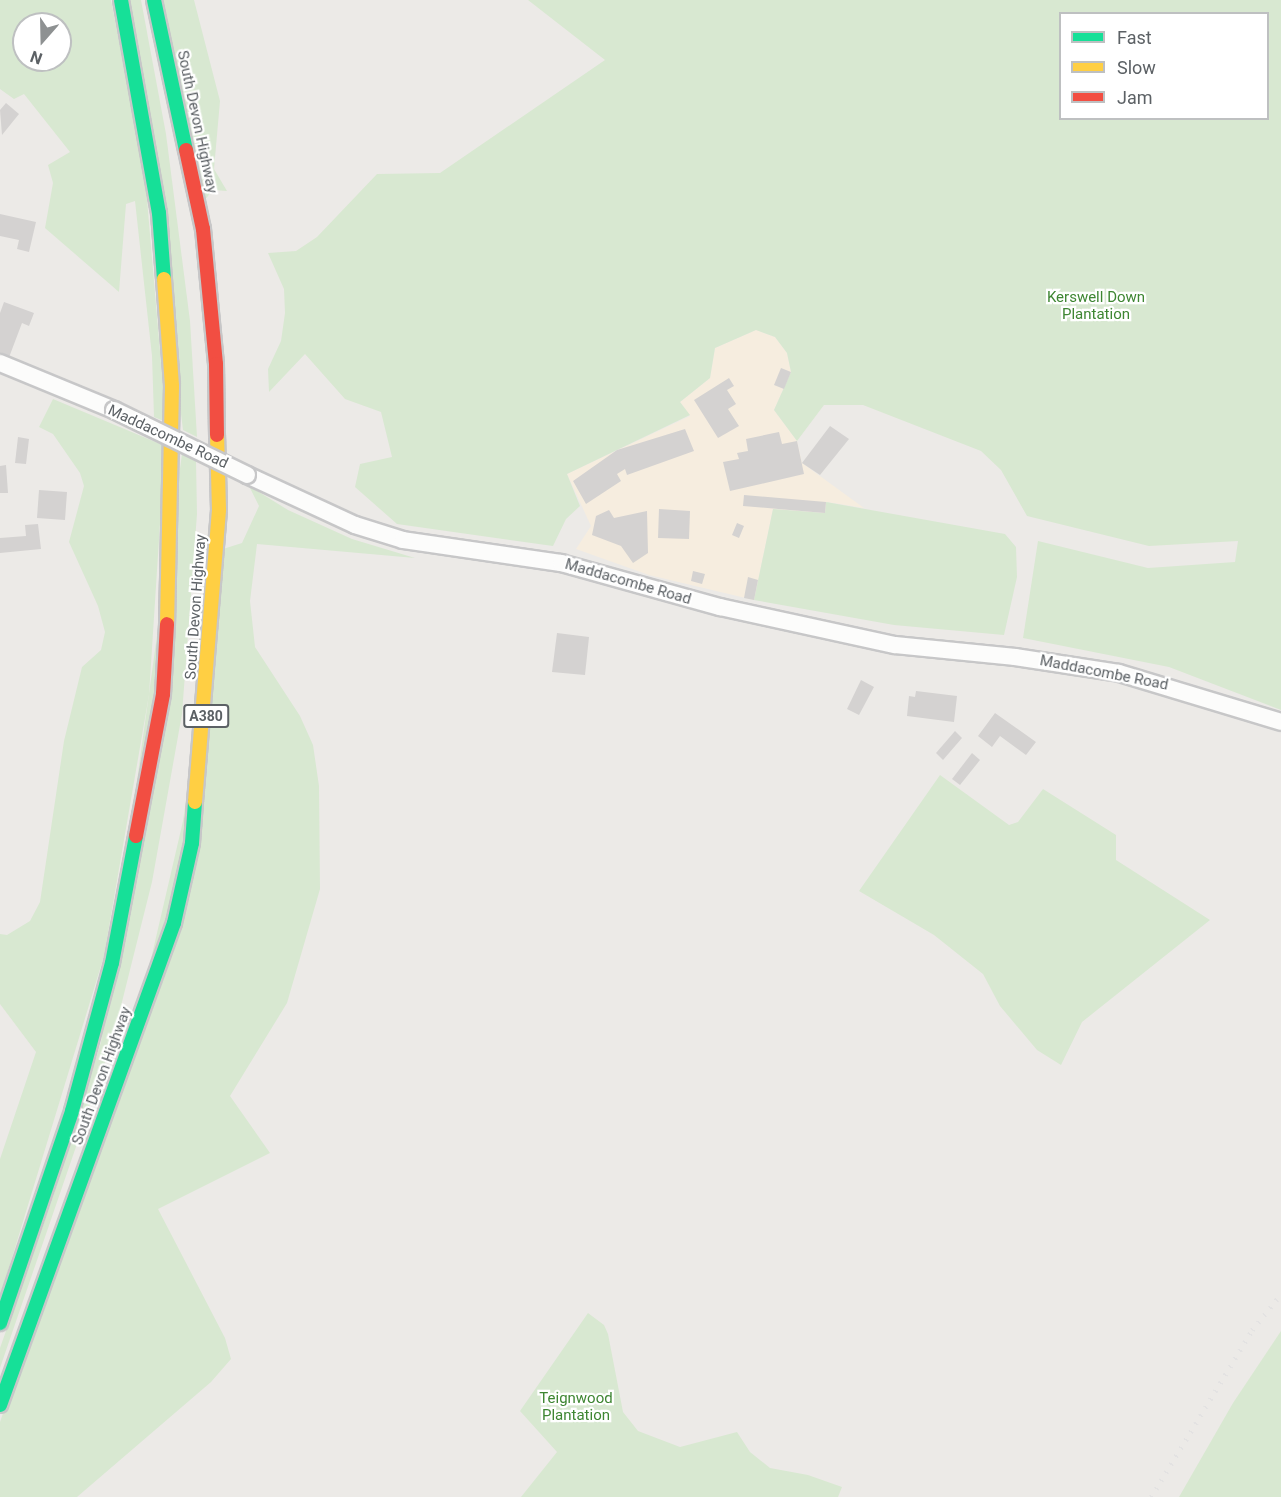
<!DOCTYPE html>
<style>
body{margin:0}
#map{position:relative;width:1281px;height:1497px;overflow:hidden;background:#eceae7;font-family:Roboto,sans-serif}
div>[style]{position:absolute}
.commercial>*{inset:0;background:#f6eddf}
.green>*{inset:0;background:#d8e8d1}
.building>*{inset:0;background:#d4d2d1}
.roads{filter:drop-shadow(2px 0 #c7c7c8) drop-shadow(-2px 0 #c7c7c8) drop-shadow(0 2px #c7c7c8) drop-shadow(0 -2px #c7c7c8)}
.street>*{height:16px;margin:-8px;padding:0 8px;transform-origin:8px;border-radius:8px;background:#fcfcfb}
.fast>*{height:14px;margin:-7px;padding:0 7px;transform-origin:7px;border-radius:7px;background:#16e098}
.slow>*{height:14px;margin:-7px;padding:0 7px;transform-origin:7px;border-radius:7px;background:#ffcf43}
.jam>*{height:14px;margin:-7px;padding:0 7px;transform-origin:7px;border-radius:7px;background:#f24e42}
.rail>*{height:4.5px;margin-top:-2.25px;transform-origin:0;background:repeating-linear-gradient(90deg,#e3e2e2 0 1.5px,transparent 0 9.5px)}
.bridges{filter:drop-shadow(2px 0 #c7c7c8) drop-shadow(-2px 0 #c7c7c8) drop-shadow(0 2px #c7c7c8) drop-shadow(0 -2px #c7c7c8)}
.street-bridge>*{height:16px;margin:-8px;padding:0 8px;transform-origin:8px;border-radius:8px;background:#fcfcfb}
span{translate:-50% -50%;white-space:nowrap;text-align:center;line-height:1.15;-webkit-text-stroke:4.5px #fff;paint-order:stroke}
.shield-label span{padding:2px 4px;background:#fff;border:2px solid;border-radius:4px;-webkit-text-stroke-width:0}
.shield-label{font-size:14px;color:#5c6165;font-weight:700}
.street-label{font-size:15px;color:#5c6165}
.park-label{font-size:15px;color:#3e8632}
.legend{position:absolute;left:1059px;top:12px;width:210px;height:108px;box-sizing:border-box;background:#fff;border:2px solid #bec0c1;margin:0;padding:8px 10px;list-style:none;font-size:18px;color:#5c6165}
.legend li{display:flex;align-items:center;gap:12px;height:30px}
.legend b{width:30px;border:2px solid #bec0c1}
.north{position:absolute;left:12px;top:12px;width:60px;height:60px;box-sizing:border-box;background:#fff;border:2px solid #bec0c1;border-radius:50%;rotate:200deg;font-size:16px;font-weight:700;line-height:24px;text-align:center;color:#5c6165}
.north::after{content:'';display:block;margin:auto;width:21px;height:27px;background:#8e9192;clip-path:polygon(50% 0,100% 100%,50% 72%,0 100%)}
</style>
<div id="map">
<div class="commercial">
<div style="clip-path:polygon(756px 330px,775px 337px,787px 353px,791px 372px,774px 410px,797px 441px,802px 463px,864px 508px,827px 502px,825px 513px,773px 509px,754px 600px,649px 575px,576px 549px,591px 526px,567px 474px,690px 416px,680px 402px,710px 378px,715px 348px)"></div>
</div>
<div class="green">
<div style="clip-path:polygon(evenodd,0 0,111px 0,145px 176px,166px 422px,154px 417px,152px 356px,135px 201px,126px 204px,119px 292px,45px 228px,53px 183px,48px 165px,70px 152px,24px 94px,14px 99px,0 89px,0 0,24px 24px,60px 24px,60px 60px,24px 60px,24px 24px)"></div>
<div style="clip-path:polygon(129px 0,141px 0,166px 134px,190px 321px,197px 437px,183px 430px)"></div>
<div style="clip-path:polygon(158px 0,194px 0,220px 101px,214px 169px,227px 191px,213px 190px,203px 202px,187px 160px)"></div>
<div style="clip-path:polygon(evenodd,528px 0,1281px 0,1281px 710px,1169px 667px,1023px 638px,1038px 541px,1148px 568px,1235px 562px,1238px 541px,1149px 546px,1027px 516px,1001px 470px,981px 451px,863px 405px,824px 405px,797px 441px,774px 410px,791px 372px,787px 353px,775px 337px,756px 330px,715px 348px,710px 378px,680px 402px,690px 415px,567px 474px,580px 506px,566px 519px,553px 546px,397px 524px,355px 487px,360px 464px,392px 457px,381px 412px,345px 399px,305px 354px,269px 392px,268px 369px,281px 341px,285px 313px,284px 289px,268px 253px,296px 251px,317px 237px,377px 174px,440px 173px,605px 60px,528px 0,1060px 14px,1268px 14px,1268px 118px,1060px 118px,1060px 14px)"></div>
<div style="clip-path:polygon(53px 399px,165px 446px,149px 695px,104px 956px,0 1297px,0 1159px,36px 1052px,0 1004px,0 934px,7px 935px,30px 921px,40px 902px,64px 741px,82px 667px,101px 650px,105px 632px,98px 606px,69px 542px,84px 486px,80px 473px,53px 434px,39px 427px)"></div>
<div style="clip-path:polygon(182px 454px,196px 461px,197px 514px,182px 714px,152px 882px,112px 1042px,0 1368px,0 1348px,53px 1197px,101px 1042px)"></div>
<div style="clip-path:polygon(249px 486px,288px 510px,352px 539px,415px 558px,257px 544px,250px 601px,255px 647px,300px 716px,313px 745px,319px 786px,320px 889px,287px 1003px,230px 1096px,270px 1153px,158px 1209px,225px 1338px,231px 1359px,211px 1382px,77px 1497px,0 1497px,0 1422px,108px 1110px,141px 1002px,183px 821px,223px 549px,242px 543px,259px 506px)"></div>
<div style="clip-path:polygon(826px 502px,1005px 534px,1016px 547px,1017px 577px,1004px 635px,894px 625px,754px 600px,773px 509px,825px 513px)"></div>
<div style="clip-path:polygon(940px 775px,1009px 825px,1018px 822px,1043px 789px,1116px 835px,1116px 860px,1210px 920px,1082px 1022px,1061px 1065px,1037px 1050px,1000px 1006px,983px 974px,934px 935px,859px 891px)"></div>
<div style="clip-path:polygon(588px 1313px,604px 1325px,608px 1334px,623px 1412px,638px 1431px,680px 1447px,737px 1432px,750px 1452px,770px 1468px,808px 1475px,842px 1487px,838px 1497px,521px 1497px,557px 1452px,520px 1411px)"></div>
<div style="clip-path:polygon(1281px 1331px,1281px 1497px,1179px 1497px,1233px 1403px)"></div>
</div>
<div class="building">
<div style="clip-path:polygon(6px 103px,19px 114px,2px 135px,0 110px)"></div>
<div style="clip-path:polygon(0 214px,36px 222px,29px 252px,17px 249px,19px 240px,0 236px)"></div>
<div style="clip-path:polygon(4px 302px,34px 313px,29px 326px,22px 323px,8px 360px,0 357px,0 313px)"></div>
<div style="clip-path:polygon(781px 368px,791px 372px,784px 389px,774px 385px)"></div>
<div style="clip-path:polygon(729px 378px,734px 386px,727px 390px,736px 404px,728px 409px,739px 426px,718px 438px,694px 400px)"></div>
<div style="clip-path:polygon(830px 426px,849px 439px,820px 475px,802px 463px)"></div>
<div style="clip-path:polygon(685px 429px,694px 451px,627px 475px,625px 469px,617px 474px,621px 481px,586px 504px,573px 481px,617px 450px)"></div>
<div style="clip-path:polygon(779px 432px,782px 444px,797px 441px,804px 474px,730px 491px,723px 462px,739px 459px,737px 453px,748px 451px,746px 439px)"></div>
<div style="clip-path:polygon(18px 437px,29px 439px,26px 464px,15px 463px)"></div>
<div style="clip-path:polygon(6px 465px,8px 493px,0 493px,0 466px)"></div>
<div style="clip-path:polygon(39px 490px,67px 492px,65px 520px,37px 518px)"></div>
<div style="clip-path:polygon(744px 495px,826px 502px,825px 513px,743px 506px)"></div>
<div style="clip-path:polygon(659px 509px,690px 511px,689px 539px,658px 538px)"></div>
<div style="clip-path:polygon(609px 510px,614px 518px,647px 511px,648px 553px,633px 563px,621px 546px,592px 535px,596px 516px)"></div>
<div style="clip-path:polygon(737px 523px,744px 526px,739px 538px,732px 535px)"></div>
<div style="clip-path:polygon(38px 524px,41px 549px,0 553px,0 538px,26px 536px,25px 525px)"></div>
<div style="clip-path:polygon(693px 571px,705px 574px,702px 584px,691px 581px)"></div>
<div style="clip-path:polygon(748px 577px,758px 580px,754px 600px,744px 598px)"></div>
<div style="clip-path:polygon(557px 633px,589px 637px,585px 675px,552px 672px)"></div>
<div style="clip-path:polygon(861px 680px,874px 687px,859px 715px,847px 709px)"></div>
<div style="clip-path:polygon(916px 691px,957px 696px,954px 722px,907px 716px,909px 696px,915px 697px)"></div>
<div style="clip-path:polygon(995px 713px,1036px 742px,1026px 755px,1000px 736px,992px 747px,978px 736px)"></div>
<div style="clip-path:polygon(955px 731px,962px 738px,943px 760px,936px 753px)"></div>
<div style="clip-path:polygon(972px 753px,980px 760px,960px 785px,952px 779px)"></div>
</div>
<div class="roads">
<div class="street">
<div style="left:0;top:363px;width:123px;rotate:22.4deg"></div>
<div style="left:247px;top:475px;width:119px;rotate:24.8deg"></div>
<div style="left:355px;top:525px;width:50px;rotate:17.4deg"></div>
<div style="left:403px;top:540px;width:160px;rotate:8.3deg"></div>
<div style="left:561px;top:563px;width:165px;rotate:15.5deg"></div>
<div style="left:720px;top:607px;width:179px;rotate:12.3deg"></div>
<div style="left:895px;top:645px;width:121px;rotate:5.7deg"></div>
<div style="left:1015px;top:657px;width:105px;rotate:8.7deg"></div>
<div style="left:1119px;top:673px;width:169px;rotate:16.8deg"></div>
</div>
<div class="fast">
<div style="left:121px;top:0;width:216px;rotate:79.9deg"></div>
<div style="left:159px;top:213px;width:66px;rotate:85.7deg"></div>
<div style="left:154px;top:0;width:153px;rotate:78deg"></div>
<div style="left:0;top:1323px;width:224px;rotate:-71.2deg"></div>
<div style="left:72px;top:1111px;width:153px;rotate:-74.9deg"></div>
<div style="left:112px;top:963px;width:129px;rotate:-79.3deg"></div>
<div style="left:0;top:1405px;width:512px;rotate:-70.15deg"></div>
<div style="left:174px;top:923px;width:82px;rotate:-77.3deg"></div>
<div style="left:192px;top:843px;width:41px;rotate:-85.8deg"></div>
</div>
<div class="slow">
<div style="left:164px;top:279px;width:107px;rotate:85.7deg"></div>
<div style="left:172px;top:386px;width:238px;rotate:91.2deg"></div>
<div style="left:195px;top:802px;width:293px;rotate:-85.3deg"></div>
<div style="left:219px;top:510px;width:75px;rotate:-91.5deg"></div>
</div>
<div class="jam">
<div style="left:186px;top:150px;width:81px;rotate:77.9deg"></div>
<div style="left:203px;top:229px;width:136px;rotate:84.5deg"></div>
<div style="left:216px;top:364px;width:71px;rotate:89.2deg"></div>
<div style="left:136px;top:836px;width:145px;rotate:-79.2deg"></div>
<div style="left:163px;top:694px;width:70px;rotate:-86.7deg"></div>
</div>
</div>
<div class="rail">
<div style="left:1151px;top:1497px;width:195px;rotate:-58.8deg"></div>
<div style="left:1252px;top:1330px;width:46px;rotate:-51.1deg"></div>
</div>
<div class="bridges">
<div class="street-bridge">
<div style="left:114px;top:410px;width:148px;rotate:26deg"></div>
</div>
</div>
<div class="shield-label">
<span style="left:206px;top:716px">A380</span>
</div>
<div class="street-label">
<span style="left:197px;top:122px;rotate:78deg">South Devon Highway</span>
<span style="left:168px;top:437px;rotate:25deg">Maddacombe Road</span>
<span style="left:628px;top:582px;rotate:16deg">Maddacombe Road</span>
<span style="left:196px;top:607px;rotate:-86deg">South Devon Highway</span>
<span style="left:1104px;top:673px;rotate:11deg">Maddacombe Road</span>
<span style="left:102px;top:1076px;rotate:-70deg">South Devon Highway</span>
</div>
<div class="park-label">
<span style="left:1096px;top:306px">Kerswell Down<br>Plantation</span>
<span style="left:576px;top:1407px">Teignwood<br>Plantation</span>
</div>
<ul class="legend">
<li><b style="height:8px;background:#16e098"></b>Fast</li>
<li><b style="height:8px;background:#ffcf43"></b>Slow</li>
<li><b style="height:8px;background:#f24e42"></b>Jam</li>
</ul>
<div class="north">N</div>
</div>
